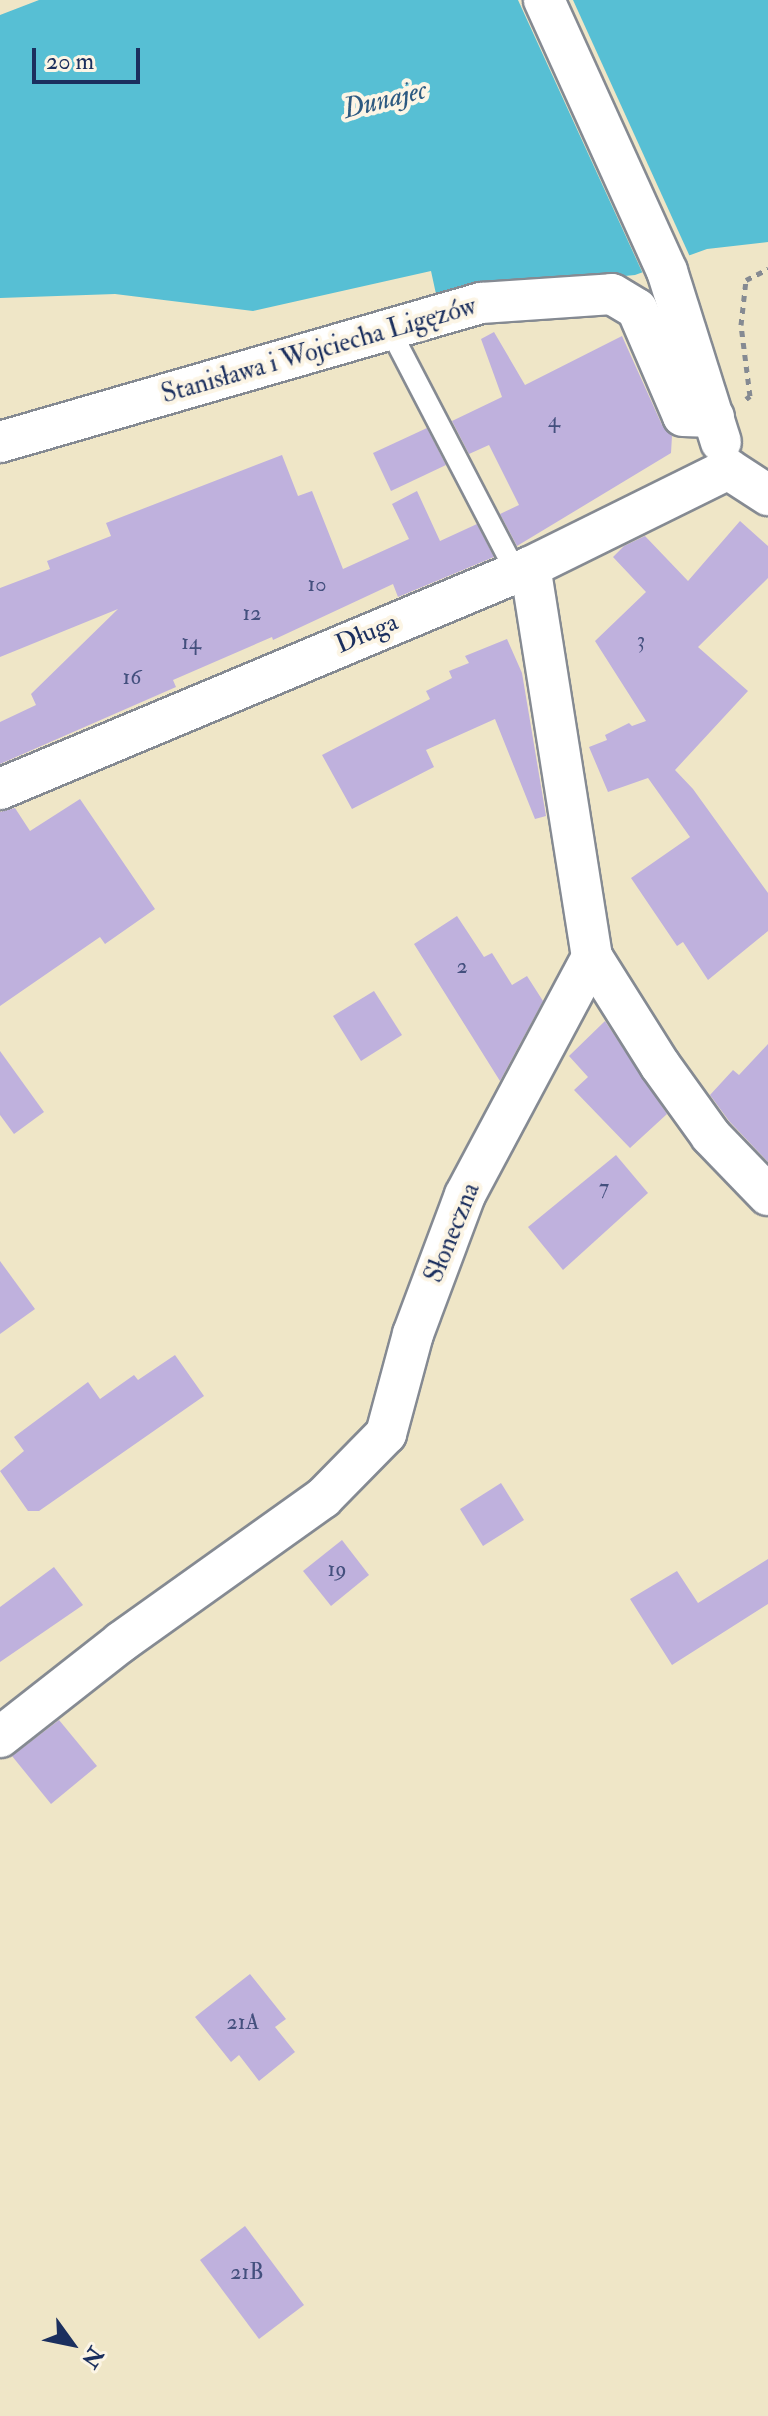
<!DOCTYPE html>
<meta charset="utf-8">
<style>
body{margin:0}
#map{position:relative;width:768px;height:2416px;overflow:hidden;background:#efe6c7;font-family:"IM FELL Double Pica",serif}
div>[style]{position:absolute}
.water>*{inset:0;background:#57bfd4}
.pier>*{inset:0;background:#efe6c7}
.building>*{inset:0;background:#bfb1dd}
.path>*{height:5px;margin-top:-2.5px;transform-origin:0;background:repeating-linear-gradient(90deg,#858a92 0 6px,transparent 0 12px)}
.roads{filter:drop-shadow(2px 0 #858a92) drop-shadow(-2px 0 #858a92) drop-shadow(0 2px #858a92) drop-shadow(0 -2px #858a92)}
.service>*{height:20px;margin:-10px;padding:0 10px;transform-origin:10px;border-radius:10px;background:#fff}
.minor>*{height:40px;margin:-20px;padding:0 20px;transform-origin:20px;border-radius:20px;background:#fff}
span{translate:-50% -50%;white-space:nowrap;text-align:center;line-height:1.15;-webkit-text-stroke:8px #fcf5e5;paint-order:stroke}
.number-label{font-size:22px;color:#44507e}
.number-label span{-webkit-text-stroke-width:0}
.street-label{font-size:26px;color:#1b2f5e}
.water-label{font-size:28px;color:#2d5a81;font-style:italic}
.north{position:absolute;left:32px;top:2304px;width:80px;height:80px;-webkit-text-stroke:6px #fcf5e5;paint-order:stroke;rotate:123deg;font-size:22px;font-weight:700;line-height:32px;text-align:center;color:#1b2f5e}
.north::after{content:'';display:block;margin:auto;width:28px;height:36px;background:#1b2f5e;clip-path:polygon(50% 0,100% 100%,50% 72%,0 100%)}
.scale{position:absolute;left:32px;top:48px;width:108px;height:36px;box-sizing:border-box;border:4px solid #1b2f5e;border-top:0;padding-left:10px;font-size:24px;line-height:28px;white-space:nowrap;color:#1b2f5e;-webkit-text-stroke:6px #fcf5e5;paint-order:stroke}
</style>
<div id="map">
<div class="water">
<div style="clip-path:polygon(39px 0,768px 0,768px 242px,707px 249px,635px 275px,436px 294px,431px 271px,253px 311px,115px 294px,0 298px,0 15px)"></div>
</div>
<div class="pier">
<div style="clip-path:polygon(518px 0,573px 0,691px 259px,644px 276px)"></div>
</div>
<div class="building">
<div style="clip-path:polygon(494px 332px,525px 385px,622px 336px,662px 425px,672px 436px,671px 453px,517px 546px,500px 514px,519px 505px,489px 445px,469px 454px,452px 421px,502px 397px,481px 339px)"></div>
<div style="clip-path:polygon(427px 428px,446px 465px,391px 491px,373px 453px)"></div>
<div style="clip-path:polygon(282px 455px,298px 496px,312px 491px,343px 569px,409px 539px,392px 504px,417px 491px,440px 541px,477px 524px,494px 557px,398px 597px,393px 584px,273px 640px,272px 637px,173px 680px,176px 687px,0 764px,0 722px,36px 705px,31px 694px,118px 609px,0 657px,0 588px,50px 569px,47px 561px,111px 536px,106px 523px)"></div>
<div style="clip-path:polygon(740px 521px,768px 546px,768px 578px,698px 647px,748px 691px,675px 770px,693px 789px,768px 893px,768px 931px,708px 980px,683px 942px,677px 946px,631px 878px,690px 837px,648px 778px,608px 792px,589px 747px,607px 740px,605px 735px,629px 723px,632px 726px,646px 721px,595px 641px,646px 592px,613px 557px,624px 546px,645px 536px,688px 581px)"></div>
<div style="clip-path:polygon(507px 639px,522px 673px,546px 816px,535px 819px,495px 719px,426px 750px,434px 767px,352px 809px,322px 755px,430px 699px,426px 691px,452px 678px,449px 671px,469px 663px,465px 656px)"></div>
<div style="clip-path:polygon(80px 799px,155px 909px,105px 944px,100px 937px,0 1006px,0 812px,15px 808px,30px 831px)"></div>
<div style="clip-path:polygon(457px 916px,484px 957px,492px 953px,512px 985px,527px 976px,543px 1001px,500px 1081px,414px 944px)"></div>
<div style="clip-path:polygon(374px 991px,402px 1035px,361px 1061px,333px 1016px)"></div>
<div style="clip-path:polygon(605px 1021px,667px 1114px,630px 1148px,574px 1090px,588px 1077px,569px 1056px)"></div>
<div style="clip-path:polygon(768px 1044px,768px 1162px,729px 1121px,710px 1095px,733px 1070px,739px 1075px)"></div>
<div style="clip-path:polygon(0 1051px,44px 1112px,14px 1134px,0 1115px)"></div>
<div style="clip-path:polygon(616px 1155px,648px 1193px,563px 1270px,528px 1227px)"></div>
<div style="clip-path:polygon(0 1261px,35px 1309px,0 1334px)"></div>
<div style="clip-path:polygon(175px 1355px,204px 1396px,39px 1511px,28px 1511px,0 1471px,24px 1451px,14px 1437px,88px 1382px,100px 1399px,134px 1375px,138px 1380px)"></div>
<div style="clip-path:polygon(501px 1483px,524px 1520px,483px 1546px,460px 1509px)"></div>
<div style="clip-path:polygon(342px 1540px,369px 1575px,331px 1606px,303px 1571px)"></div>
<div style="clip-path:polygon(768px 1559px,768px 1604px,672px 1665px,630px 1599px,677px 1571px,698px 1603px)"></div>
<div style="clip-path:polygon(54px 1567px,83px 1605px,0 1662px,0 1607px)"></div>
<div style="clip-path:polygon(59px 1720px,97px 1766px,51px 1804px,12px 1756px)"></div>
<div style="clip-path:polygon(250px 1974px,286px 2019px,275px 2027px,295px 2052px,259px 2081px,239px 2055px,231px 2062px,195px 2017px)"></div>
<div style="clip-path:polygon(245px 2226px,304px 2305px,259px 2339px,200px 2260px)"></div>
</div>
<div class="path">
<div style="left:746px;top:399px;width:5px;rotate:-37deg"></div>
<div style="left:750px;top:396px;width:72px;rotate:-97.2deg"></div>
<div style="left:741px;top:325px;width:45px;rotate:-83.7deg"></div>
<div style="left:746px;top:280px;width:25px;rotate:-27deg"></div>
</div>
<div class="roads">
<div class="service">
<div style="left:390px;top:330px;width:273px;rotate:62.5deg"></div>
</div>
<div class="minor">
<div style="left:544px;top:0;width:298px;rotate:65.6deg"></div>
<div style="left:667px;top:271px;width:179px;rotate:72.5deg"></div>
<div style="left:0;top:442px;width:501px;rotate:-16.12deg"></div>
<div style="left:481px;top:303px;width:131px;rotate:-3.9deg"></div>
<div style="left:612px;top:294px;width:29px;rotate:31deg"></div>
<div style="left:637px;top:309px;width:116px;rotate:66.7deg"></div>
<div style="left:683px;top:416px;width:31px;rotate:2deg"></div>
<div style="left:728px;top:469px;width:48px;rotate:33deg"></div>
<div style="left:0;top:789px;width:575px;rotate:-22.73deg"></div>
<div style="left:530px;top:567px;width:221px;rotate:-26.3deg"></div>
<div style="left:592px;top:957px;width:128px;rotate:57.8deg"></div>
<div style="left:660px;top:1065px;width:87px;rotate:54.3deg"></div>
<div style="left:711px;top:1136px;width:82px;rotate:46deg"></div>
<div style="left:0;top:1737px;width:154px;rotate:-38.1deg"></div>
<div style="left:121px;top:1642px;width:248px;rotate:-35.5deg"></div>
<div style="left:323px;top:1498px;width:90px;rotate:-45.5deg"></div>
<div style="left:386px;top:1434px;width:104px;rotate:-74.9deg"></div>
<div style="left:413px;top:1334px;width:148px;rotate:-69.5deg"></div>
<div style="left:465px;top:1195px;width:270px;rotate:-61.9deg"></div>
<div style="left:592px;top:957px;width:395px;rotate:-99deg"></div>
</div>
</div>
<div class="number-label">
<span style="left:554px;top:421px">4</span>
<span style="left:317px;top:585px">10</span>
<span style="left:252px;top:614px">12</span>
<span style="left:641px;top:641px">3</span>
<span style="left:191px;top:643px">14</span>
<span style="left:132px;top:678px">16</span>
<span style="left:462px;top:967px">2</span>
<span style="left:604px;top:1188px">7</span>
<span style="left:337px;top:1570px">19</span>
<span style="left:243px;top:2023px">21A</span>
<span style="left:247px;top:2273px">21B</span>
</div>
<div class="street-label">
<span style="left:319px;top:351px;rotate:-16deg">Stanisława i Wojciecha Ligęzów</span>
<span style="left:367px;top:634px;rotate:-23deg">Długa</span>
<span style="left:453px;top:1233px;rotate:-68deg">Słoneczna</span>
</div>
<div class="water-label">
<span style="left:385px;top:100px;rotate:-14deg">Dunajec</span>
</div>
<div class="north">N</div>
<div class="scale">20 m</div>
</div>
